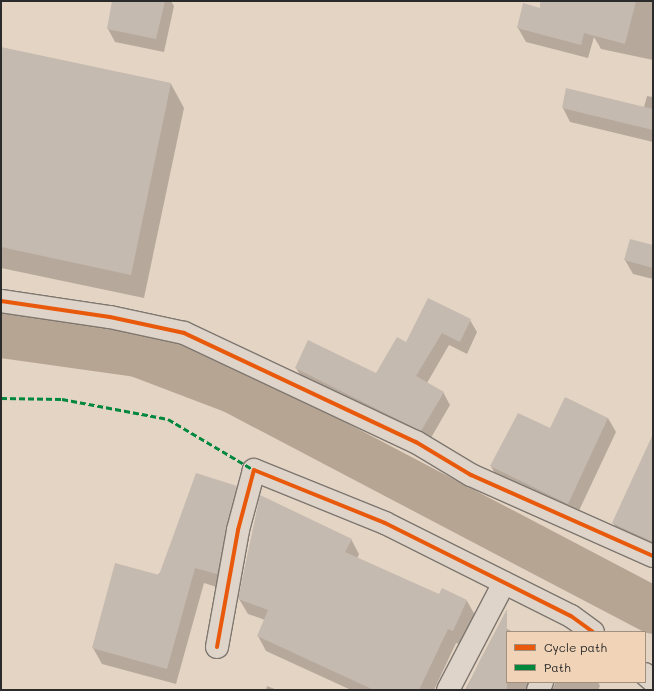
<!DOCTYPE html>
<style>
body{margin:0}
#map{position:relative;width:654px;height:691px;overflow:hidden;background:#e4d4c4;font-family:Mali,sans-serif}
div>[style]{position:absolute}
.shadow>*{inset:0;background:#0003}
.river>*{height:47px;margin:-23.5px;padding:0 23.5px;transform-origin:23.5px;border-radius:23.5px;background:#b7a594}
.building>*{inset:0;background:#c5baaf}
.roads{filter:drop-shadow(1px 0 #7e7770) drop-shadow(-1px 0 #7e7770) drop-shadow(0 1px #7e7770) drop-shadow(0 -1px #7e7770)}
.street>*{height:22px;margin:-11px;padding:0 11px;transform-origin:11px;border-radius:11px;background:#dfd4c9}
.quiet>*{height:3px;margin-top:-1.5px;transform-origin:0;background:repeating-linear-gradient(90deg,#00873e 0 6px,transparent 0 9px)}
.cycleway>*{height:4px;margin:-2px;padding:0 2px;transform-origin:2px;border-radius:2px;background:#e8590c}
span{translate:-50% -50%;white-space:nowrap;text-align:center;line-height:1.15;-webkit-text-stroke:3px #f1d4b7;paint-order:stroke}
.frame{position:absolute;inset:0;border:2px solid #2b2b2b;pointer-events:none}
.legend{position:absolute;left:506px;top:631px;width:140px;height:52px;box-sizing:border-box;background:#f1d4b7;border:1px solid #a2907f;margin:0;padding:5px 7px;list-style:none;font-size:12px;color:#2b2b2b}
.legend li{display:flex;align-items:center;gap:8px;height:20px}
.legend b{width:20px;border:1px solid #a2907f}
</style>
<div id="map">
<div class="shadow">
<div style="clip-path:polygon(113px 1px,171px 1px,174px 6px,164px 52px,115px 42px,108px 29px)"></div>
<div style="clip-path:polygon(611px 1px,653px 1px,653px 60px,601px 49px,594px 37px,588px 58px,526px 42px,518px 28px,524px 5px,586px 21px)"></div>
<div style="clip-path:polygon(1px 48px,171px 84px,184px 108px,144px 298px,1px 268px)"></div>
<div style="clip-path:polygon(647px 96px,653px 97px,653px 142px,570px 122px,563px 108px,644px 107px)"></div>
<div style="clip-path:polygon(653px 246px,653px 279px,633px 274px,625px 260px)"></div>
<div style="clip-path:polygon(470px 320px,477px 332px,467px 354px,449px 345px,427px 383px,443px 392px,450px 405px,428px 443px,303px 380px,296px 368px,377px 374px,407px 344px)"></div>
<div style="clip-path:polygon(608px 418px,616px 432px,576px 517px,498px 480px,491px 466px,551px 430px)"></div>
<div style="clip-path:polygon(653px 466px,653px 551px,621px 536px,613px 523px)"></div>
<div style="clip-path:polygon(236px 487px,245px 502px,226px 590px,204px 583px,176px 684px,102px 664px,93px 648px)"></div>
<div style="clip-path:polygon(261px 497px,351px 539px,359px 554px,357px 559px,439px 595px,467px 601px,475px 615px,461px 645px,456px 643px,434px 690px,351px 690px,266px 651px,258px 636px,265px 620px,248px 614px,239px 599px)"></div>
<div style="clip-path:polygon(500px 625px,513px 632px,507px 632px,507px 682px,548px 682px,537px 690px,465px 690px)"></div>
<div style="clip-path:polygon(550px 682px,598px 682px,600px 686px,598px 690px,552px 690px,555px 684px)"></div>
<div style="clip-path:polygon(267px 686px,277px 690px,266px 690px)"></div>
</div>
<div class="river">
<div style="left:1px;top:334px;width:137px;rotate:8deg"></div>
<div style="left:137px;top:353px;width:102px;rotate:20.8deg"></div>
<div style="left:232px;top:389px;width:475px;rotate:27.7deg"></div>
</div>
<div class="building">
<div style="clip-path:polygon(112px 1px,165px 1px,156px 39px,107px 29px)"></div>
<div style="clip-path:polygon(540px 1px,636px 1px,625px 44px,584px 33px,581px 45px,517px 28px,523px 3px,540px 8px)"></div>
<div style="clip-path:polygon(1px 47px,171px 83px,131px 275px,1px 247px)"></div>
<div style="clip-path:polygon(566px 88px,653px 109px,653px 130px,562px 108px)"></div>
<div style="clip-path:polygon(630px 239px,653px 245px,653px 268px,624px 260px)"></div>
<div style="clip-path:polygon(428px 298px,471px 319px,460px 342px,442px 333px,416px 376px,444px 392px,421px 431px,295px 368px,308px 340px,376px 373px,397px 337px,406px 342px)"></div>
<div style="clip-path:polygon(565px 397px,608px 418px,568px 504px,490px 466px,518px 413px,550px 428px)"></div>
<div style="clip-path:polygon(653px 434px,653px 542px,612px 523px)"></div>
<div style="clip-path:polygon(196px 473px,237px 486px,217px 574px,195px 568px,167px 669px,92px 648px,115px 563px,159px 575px)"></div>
<div style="clip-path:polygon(260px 495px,352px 539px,345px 552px,439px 594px,442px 588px,467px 600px,453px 631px,448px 629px,419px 690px,374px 690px,257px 636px,268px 610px,238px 599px)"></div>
<div style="clip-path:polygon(507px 609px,507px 690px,466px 690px,479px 662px)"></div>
</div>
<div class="roads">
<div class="street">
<div style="left:1px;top:301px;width:110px;rotate:8.4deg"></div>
<div style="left:110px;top:317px;width:76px;rotate:12.2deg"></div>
<div style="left:184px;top:333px;width:256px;rotate:25.2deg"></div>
<div style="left:416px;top:442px;width:64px;rotate:31deg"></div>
<div style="left:471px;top:475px;width:199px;rotate:24deg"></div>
<div style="left:217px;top:647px;width:119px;rotate:-79.8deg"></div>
<div style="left:238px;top:530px;width:62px;rotate:-75.1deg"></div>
<div style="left:254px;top:470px;width:141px;rotate:22deg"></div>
<div style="left:385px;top:523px;width:208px;rotate:26.6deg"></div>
<div style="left:571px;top:616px;width:27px;rotate:36deg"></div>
<div style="left:645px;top:674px;width:11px;rotate:41deg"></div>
<div style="left:448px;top:690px;width:121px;rotate:-62.4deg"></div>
<div style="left:538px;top:690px;width:9px;rotate:-63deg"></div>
</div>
</div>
<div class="quiet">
<div style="left:1px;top:398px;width:61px;rotate:0.9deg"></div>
<div style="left:62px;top:399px;width:108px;rotate:10.7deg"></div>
<div style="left:168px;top:419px;width:100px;rotate:30.7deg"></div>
</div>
<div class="cycleway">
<div style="left:1px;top:301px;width:110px;rotate:8.4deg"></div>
<div style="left:110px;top:317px;width:76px;rotate:12.2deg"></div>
<div style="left:184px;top:333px;width:256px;rotate:25.2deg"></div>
<div style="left:416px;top:442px;width:64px;rotate:31deg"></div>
<div style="left:471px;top:475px;width:199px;rotate:24deg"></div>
<div style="left:217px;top:647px;width:119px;rotate:-79.8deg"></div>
<div style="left:238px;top:530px;width:62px;rotate:-75.1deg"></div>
<div style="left:254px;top:470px;width:141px;rotate:22deg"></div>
<div style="left:385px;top:523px;width:208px;rotate:26.6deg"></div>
<div style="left:571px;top:616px;width:27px;rotate:36deg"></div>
</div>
<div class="frame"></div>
<ul class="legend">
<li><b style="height:5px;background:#e8590c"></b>Cycle path</li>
<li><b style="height:5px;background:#00873e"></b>Path</li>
</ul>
</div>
